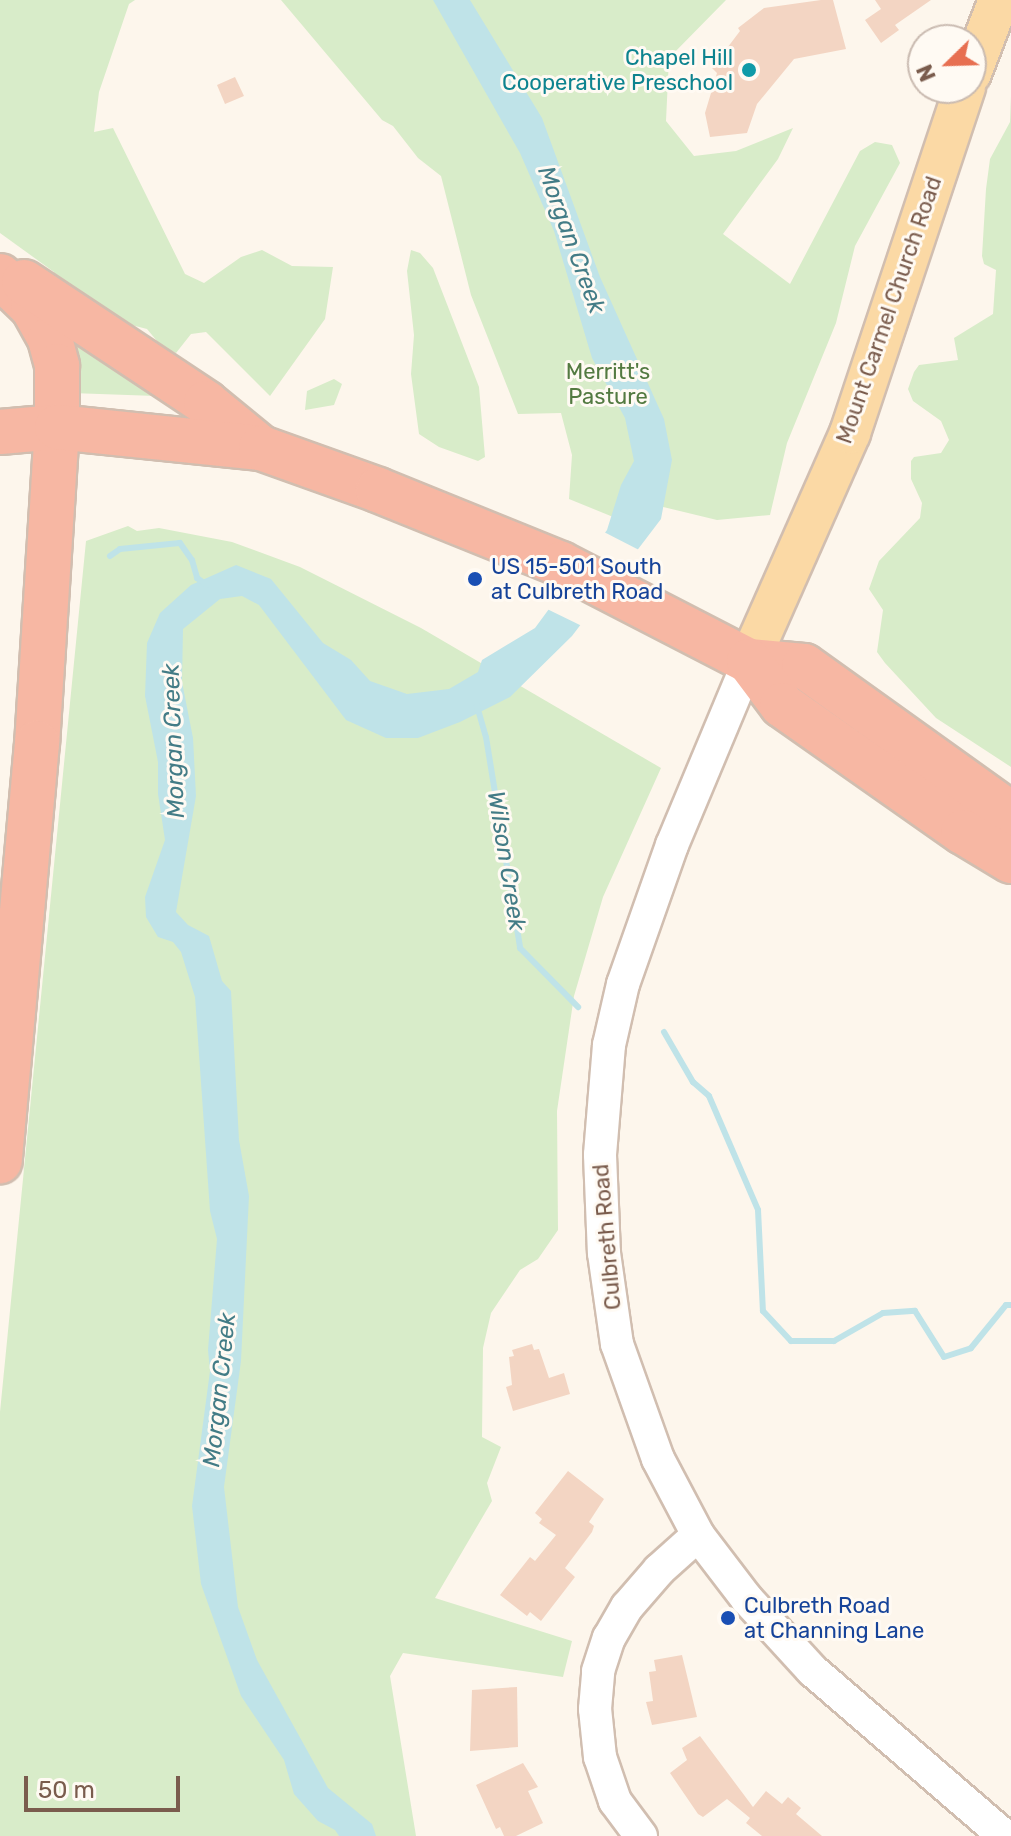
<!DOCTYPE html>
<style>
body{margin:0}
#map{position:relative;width:1011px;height:1836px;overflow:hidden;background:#fdf6ec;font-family:Rubik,sans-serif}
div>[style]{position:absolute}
.green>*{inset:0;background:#d8ecc9}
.water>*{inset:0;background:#bfe3e8}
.pier>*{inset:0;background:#fdf6ec}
.stream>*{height:6px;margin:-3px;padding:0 3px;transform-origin:3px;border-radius:3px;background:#bfe3e8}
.building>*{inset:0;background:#f3d5c3}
.roads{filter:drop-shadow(2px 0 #d1beb0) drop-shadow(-2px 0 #d1beb0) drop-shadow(0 2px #d1beb0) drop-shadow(0 -2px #d1beb0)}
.minor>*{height:32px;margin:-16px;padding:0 16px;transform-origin:16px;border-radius:16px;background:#fff}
.major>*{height:40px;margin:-20px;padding:0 20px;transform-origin:20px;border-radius:20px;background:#fbd9a5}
.highway>*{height:44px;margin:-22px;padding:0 22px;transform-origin:22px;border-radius:22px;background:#f7b7a3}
.dots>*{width:22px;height:22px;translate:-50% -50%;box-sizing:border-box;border:4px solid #fffaf3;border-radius:50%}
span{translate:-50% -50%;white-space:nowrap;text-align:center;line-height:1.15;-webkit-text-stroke:6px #fffaf3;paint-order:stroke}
.culture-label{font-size:22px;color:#0d838f}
.right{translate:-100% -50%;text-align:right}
.street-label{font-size:22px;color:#7a5c4d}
.park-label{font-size:22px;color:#537a41}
.transit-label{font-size:22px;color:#164399}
.left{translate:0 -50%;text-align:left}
.water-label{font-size:24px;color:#437c86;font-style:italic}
.north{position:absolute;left:907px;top:24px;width:80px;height:80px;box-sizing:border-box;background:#fffaf3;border:2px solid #cabbb1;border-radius:50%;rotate:247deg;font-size:22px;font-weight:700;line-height:32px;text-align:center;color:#7a5c4d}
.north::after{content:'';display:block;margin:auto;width:28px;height:36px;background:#e76f51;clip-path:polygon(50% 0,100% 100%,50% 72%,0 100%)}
.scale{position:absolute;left:24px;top:1776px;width:156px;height:36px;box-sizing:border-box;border:4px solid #7a5c4d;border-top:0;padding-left:10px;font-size:24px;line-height:28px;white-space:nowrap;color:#7a5c4d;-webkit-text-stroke:6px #fffaf3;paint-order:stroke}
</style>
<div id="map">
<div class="green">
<div style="clip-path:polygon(0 0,135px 0,129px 4px,99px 92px,94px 132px,113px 128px,185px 274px,204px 283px,241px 257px,262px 250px,292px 266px,333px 267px,325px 319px,270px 396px,206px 332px,191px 334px,176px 353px,162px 347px,147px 329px,116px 321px,54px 280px,54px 272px,0 233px)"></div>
<div style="clip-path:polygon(281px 0,726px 0,669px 58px,666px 121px,694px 156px,736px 151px,793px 128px,778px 159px,723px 234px,790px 284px,860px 151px,875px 142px,892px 145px,900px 163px,855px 246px,836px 323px,787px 443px,770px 515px,717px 520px,655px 505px,650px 532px,569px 499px,572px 455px,561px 413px,518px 414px,471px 295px,441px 176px,418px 158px,393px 126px,382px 120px)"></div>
<div style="clip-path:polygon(1011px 96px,1011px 767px,936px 718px,885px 663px,877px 652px,883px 610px,869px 589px,879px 561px,920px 518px,922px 503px,911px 479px,911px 461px,914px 457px,941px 453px,949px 440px,941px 421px,913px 401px,908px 389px,914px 372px,919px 365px,958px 360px,954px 338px,993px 314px,996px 270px,984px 264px,982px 256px,986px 189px,990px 159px,1010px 122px)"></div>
<div style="clip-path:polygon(411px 250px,420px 253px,433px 268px,479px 387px,485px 457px,478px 461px,439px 447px,419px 434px,411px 374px,414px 335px,407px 271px)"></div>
<div style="clip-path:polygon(76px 337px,156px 396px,71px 393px)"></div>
<div style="clip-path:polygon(334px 379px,342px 384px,334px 405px,305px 410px,307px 391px)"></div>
<div style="clip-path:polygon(128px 526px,137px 531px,159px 528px,232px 542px,300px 567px,421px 628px,661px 768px,603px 897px,574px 996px,557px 1111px,558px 1230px,538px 1259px,520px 1270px,491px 1313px,483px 1348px,482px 1437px,501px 1447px,487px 1483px,492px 1501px,435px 1598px,572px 1641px,563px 1677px,403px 1653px,390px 1676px,416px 1836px,0 1836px,0 1412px,86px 541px)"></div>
</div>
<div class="water">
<div style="clip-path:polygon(433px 0,470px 0,542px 118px,600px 277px,664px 419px,672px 460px,661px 519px,572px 636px,510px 697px,460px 722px,418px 738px,386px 738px,346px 720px,259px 605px,242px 596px,220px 599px,183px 629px,182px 682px,193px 738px,196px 796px,176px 912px,188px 925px,209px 936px,222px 981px,231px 991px,239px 1140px,249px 1196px,241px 1361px,224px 1487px,238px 1607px,257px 1660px,328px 1788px,372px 1824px,376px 1836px,339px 1836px,335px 1830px,318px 1821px,294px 1794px,284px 1760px,241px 1696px,201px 1584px,192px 1506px,210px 1371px,208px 1350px,217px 1239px,210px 1211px,195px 997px,181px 952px,173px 942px,158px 937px,146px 917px,145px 897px,165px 840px,158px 794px,158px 762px,145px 696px,147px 643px,160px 613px,191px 585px,236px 565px,271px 579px,323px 643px,351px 660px,370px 681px,407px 694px,449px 689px,478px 672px,482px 660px,535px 628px,607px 530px,621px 485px,634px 461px,625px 418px,592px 358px,554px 231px,520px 153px)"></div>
</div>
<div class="pier">
<div style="clip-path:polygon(602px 531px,641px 551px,584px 627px,545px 608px)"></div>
</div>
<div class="stream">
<div style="left:110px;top:556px;width:12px;rotate:-35deg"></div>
<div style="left:120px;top:549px;width:60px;rotate:-5.7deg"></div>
<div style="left:180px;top:543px;width:21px;rotate:55deg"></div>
<div style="left:192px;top:560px;width:19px;rotate:74deg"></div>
<div style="left:197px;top:578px;width:12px;rotate:35deg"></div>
<div style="left:477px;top:706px;width:32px;rotate:74deg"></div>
<div style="left:486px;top:737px;width:214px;rotate:80.8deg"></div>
<div style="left:520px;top:948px;width:83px;rotate:45.5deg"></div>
<div style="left:664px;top:1032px;width:58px;rotate:59.9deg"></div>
<div style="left:693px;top:1082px;width:21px;rotate:41deg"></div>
<div style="left:709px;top:1096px;width:124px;rotate:66.7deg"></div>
<div style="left:758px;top:1210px;width:101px;rotate:87.2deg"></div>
<div style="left:763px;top:1311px;width:41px;rotate:47deg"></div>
<div style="left:791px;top:1341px;width:43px"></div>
<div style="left:834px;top:1341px;width:56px;rotate:-29.7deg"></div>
<div style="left:883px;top:1313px;width:32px;rotate:-4deg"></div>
<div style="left:915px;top:1311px;width:54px;rotate:57.8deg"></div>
<div style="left:944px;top:1357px;width:28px;rotate:-18deg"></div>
<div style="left:971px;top:1348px;width:55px;rotate:-50.9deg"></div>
<div style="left:1006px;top:1305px;width:5px"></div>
</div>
<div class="building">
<div style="clip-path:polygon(821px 0,833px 0,846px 49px,794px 59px,757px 104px,747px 133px,710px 137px,705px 113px,717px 73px,712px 68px,740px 31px,738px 28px,764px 8px)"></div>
<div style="clip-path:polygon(875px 0,931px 0,895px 25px,899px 30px,881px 43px,865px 20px,881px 9px)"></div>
<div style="clip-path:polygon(235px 77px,244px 96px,225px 104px,217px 85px)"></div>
<div style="clip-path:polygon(532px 1344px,534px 1350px,539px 1349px,549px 1378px,564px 1373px,570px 1394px,513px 1411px,506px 1387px,512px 1385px,509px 1357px,514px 1356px,512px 1350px)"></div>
<div style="clip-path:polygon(568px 1471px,604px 1499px,589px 1522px,594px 1526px,592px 1532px,565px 1568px,575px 1577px,541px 1621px,530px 1612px,527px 1616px,500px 1595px,530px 1557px,535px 1561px,556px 1535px,539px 1523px,542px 1519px,535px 1513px)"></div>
<div style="clip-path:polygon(682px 1655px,697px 1717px,652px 1725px,646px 1702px,653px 1701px,649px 1672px,656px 1671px,654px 1660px)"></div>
<div style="clip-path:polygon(517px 1687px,518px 1747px,470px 1751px,472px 1690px)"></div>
<div style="clip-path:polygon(700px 1736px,753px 1807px,766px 1791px,782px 1804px,788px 1797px,801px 1808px,796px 1814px,822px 1836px,762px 1836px,746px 1823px,750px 1818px,727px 1799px,703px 1817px,698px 1814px,670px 1773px,687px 1760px,682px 1748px)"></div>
<div style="clip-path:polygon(523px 1763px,538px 1787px,528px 1791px,543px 1823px,516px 1836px,504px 1836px,500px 1827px,496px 1829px,476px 1785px)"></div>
</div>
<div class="roads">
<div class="minor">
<div style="left:749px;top:661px;width:199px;rotate:112.7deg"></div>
<div style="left:672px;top:845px;width:147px;rotate:109.4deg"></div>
<div style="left:623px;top:984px;width:63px;rotate:102.9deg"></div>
<div style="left:609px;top:1045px;width:110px;rotate:94.7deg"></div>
<div style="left:600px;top:1155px;width:98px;rotate:87.7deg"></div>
<div style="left:604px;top:1253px;width:92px;rotate:81.9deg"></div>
<div style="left:617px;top:1344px;width:122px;rotate:70.4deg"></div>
<div style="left:658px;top:1459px;width:86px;rotate:62.2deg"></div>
<div style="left:698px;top:1535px;width:81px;rotate:52.6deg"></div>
<div style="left:747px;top:1599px;width:96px;rotate:47.5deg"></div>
<div style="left:812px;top:1670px;width:254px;rotate:40.8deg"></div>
<div style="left:641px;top:1836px;width:44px;rotate:-126.6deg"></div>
<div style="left:615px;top:1801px;width:46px;rotate:-108.8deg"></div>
<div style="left:600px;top:1757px;width:48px;rotate:-95.9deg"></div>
<div style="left:595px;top:1709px;width:38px;rotate:-85deg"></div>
<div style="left:598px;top:1671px;width:35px;rotate:-72deg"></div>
<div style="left:609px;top:1638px;width:36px;rotate:-60deg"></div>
<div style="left:627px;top:1607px;width:49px;rotate:-49.1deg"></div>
<div style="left:659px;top:1570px;width:52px;rotate:-41.9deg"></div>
</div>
<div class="major">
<div style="left:971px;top:73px;width:78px;rotate:-69deg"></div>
<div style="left:749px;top:661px;width:249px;rotate:-66.1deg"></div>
<div style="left:850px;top:433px;width:364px;rotate:-71.6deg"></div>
</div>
<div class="highway">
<div style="left:0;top:276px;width:46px;rotate:44.1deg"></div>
<div style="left:33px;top:308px;width:35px;rotate:61deg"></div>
<div style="left:50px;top:339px;width:28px;rotate:75deg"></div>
<div style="left:57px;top:366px;width:61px;rotate:90deg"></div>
<div style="left:57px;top:427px;width:317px;rotate:93.6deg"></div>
<div style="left:37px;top:743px;width:420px;rotate:95.1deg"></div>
<div style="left:24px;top:282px;width:219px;rotate:33.6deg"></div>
<div style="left:206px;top:403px;width:71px;rotate:39.3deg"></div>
<div style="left:0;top:432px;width:57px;rotate:-5deg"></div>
<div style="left:57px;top:427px;width:205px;rotate:5.9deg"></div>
<div style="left:261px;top:448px;width:124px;rotate:19.7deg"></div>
<div style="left:378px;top:490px;width:197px;rotate:22deg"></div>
<div style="left:561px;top:564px;width:212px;rotate:27.3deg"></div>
<div style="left:749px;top:661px;width:55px;rotate:5.2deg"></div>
<div style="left:804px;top:666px;width:254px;rotate:35.6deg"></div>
<div style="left:749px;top:661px;width:55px;rotate:53.1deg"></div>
<div style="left:782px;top:705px;width:221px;rotate:35.1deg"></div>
<div style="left:963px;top:832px;width:56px;rotate:31.1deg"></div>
</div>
</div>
<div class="dots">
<div style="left:749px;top:70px;background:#0f9aa8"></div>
<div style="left:475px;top:579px;background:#1a4fb4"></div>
<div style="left:728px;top:1618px;background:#1a4fb4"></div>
</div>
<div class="culture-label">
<span class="right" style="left:733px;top:70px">Chapel Hill<br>Cooperative Preschool</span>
</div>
<div class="street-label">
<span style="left:889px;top:310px;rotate:-71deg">Mount Carmel Church Road</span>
<span style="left:607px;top:1237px;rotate:-95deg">Culbreth Road</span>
</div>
<div class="park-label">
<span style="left:608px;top:384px">Merritt's<br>Pasture</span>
</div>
<div class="transit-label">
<span class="left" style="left:491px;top:579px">US 15-501 South<br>at Culbreth Road</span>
<span class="left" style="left:744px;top:1618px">Culbreth Road<br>at Channing Lane</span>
</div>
<div class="water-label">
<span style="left:571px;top:240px;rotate:70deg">Morgan Creek</span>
<span style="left:174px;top:741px;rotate:-92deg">Morgan Creek</span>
<span style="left:506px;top:861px;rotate:81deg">Wilson Creek</span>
<span style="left:220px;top:1390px;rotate:-84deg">Morgan Creek</span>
</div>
<div class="north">N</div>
<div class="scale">50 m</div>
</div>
